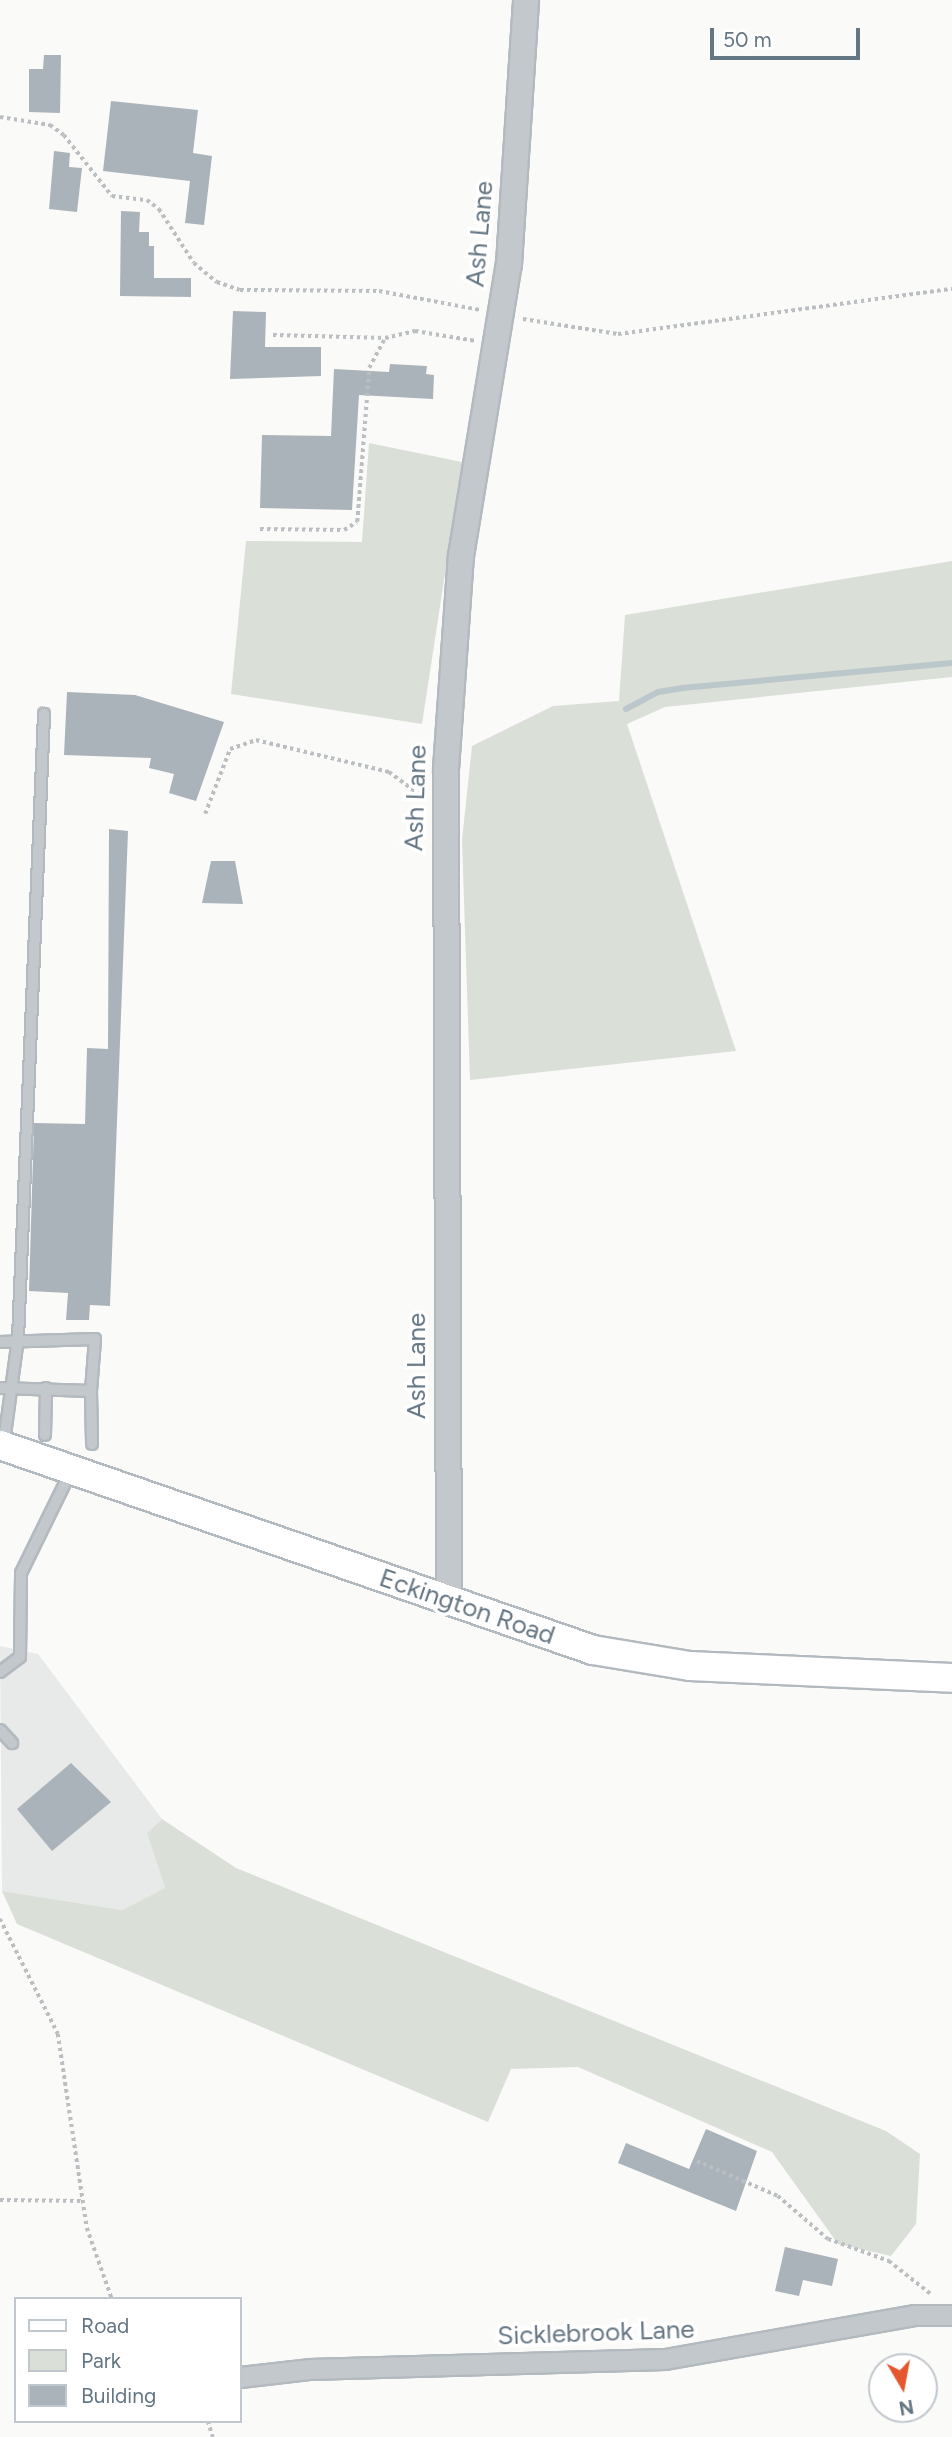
<!DOCTYPE html>
<style>
body{margin:0}
#map{position:relative;width:952px;height:2437px;overflow:hidden;background:#fafaf8;font-family:Figtree,sans-serif}
div>[style]{position:absolute}
.built>*{inset:0;background:#e8e9e9}
.green>*{inset:0;background:#dadfd7}
.stream>*{height:6px;margin:-3px;padding:0 3px;transform-origin:3px;border-radius:3px;background:#bbc7cb}
.building>*{inset:0;background:#aab3b9}
.path>*{height:3.5px;margin-top:-1.75px;transform-origin:0;background:repeating-linear-gradient(90deg,#bbbfc2 0 3.5px,transparent 0 7px)}
.roads{filter:drop-shadow(2px 0 #b3babf) drop-shadow(-2px 0 #b3babf) drop-shadow(0 2px #b3babf) drop-shadow(0 -2px #b3babf)}
.service>*{height:10px;margin:-5px;padding:0 5px;transform-origin:5px;border-radius:5px;background:#c3c8cc}
.minor>*{height:19px;margin:-9.5px;padding:0 9.5px;transform-origin:9.5px;border-radius:9.5px;background:#c3c8cc}
.tertiary>*{height:24px;margin:-12px;padding:0 12px;transform-origin:12px;border-radius:12px;background:#c3c8cc}
.secondary>*{height:28px;margin:-14px;padding:0 14px;transform-origin:14px;border-radius:14px;background:#fff}
span{translate:-50% -50%;white-space:nowrap;text-align:center;line-height:1.15;-webkit-text-stroke:7px #fff;paint-order:stroke}
.street-label{font-size:26px;color:#657683}
.legend{position:absolute;left:14px;top:2297px;width:228px;height:126px;box-sizing:border-box;background:#fff;border:2px solid #c1c8cd;margin:0;padding:9px 12px;list-style:none;font-size:21px;color:#657683}
.legend li{display:flex;align-items:center;gap:14px;height:35px}
.legend b{width:35px;border:2px solid #c1c8cd}
.north{position:absolute;left:868px;top:2353px;width:70px;height:70px;box-sizing:border-box;background:#fff;border:2px solid #c1c8cd;border-radius:50%;rotate:170deg;font-size:19px;font-weight:700;line-height:28px;text-align:center;color:#657683}
.north::after{content:'';display:block;margin:auto;width:24px;height:32px;background:#e4572e;clip-path:polygon(50% 0,100% 100%,50% 72%,0 100%)}
.scale{position:absolute;left:710px;top:28px;width:150px;height:32px;box-sizing:border-box;border:4px solid #657683;border-top:0;padding-left:9px;font-size:21px;line-height:24px;white-space:nowrap;color:#657683;-webkit-text-stroke:5px #fff;paint-order:stroke}
</style>
<div id="map">
<div class="built">
<div style="clip-path:polygon(0 1646px,38px 1654px,162px 1819px,147px 1833px,165px 1888px,122px 1910px,2px 1891px)"></div>
</div>
<div class="green">
<div style="clip-path:polygon(369px 443px,462px 462px,422px 724px,231px 694px,246px 541px,362px 542px)"></div>
<div style="clip-path:polygon(952px 561px,952px 677px,665px 707px,627px 724px,736px 1051px,470px 1080px,462px 840px,472px 746px,553px 706px,619px 701px,625px 615px)"></div>
<div style="clip-path:polygon(162px 1819px,236px 1868px,886px 2131px,920px 2154px,916px 2224px,891px 2256px,838px 2244px,772px 2152px,578px 2067px,511px 2069px,488px 2122px,17px 1924px,2px 1891px,122px 1910px,165px 1888px,147px 1833px)"></div>
</div>
<div class="stream">
<div style="left:626px;top:709px;width:36px;rotate:-28deg"></div>
<div style="left:658px;top:692px;width:24px;rotate:-9deg"></div>
<div style="left:682px;top:688px;width:271px;rotate:-5.3deg"></div>
</div>
<div class="building">
<div style="clip-path:polygon(44px 55px,61px 55px,60px 113px,29px 112px,29px 69px,43px 69px)"></div>
<div style="clip-path:polygon(111px 101px,198px 110px,193px 153px,212px 156px,204px 225px,185px 223px,190px 181px,103px 171px)"></div>
<div style="clip-path:polygon(54px 151px,70px 153px,69px 167px,82px 168px,77px 212px,49px 209px)"></div>
<div style="clip-path:polygon(121px 211px,140px 212px,139px 232px,149px 232px,149px 246px,154px 246px,154px 278px,191px 278px,191px 297px,120px 296px)"></div>
<div style="clip-path:polygon(233px 311px,266px 312px,265px 347px,321px 347px,321px 376px,230px 379px)"></div>
<div style="clip-path:polygon(390px 364px,427px 366px,426px 374px,434px 375px,433px 399px,359px 395px,352px 510px,260px 508px,262px 435px,331px 436px,334px 369px,389px 372px)"></div>
<div style="clip-path:polygon(67px 692px,135px 695px,224px 722px,196px 801px,169px 793px,174px 774px,149px 768px,151px 758px,64px 755px)"></div>
<div style="clip-path:polygon(109px 829px,128px 831px,110px 1306px,90px 1305px,89px 1320px,66px 1320px,68px 1293px,29px 1291px,34px 1123px,85px 1124px,87px 1048px,108px 1049px)"></div>
<div style="clip-path:polygon(211px 861px,235px 861px,243px 904px,202px 903px)"></div>
<div style="clip-path:polygon(71px 1763px,111px 1802px,52px 1851px,17px 1809px)"></div>
<div style="clip-path:polygon(706px 2129px,757px 2151px,736px 2211px,618px 2163px,626px 2143px,689px 2169px)"></div>
<div style="clip-path:polygon(785px 2247px,838px 2259px,832px 2286px,803px 2280px,799px 2296px,775px 2291px)"></div>
</div>
<div class="path">
<div style="left:0;top:117px;width:51px;rotate:9.1deg"></div>
<div style="left:50px;top:125px;width:17px;rotate:36deg"></div>
<div style="left:64px;top:135px;width:78px;rotate:51.8deg"></div>
<div style="left:112px;top:196px;width:35px;rotate:7deg"></div>
<div style="left:147px;top:200px;width:15px;rotate:37deg"></div>
<div style="left:159px;top:209px;width:64px;rotate:57.1deg"></div>
<div style="left:194px;top:263px;width:30px;rotate:40deg"></div>
<div style="left:217px;top:282px;width:24px;rotate:19deg"></div>
<div style="left:240px;top:290px;width:139px;rotate:0.4deg"></div>
<div style="left:379px;top:291px;width:104px;rotate:10.6deg"></div>
<div style="left:523px;top:319px;width:96px;rotate:9deg"></div>
<div style="left:618px;top:334px;width:337px;rotate:-7.7deg"></div>
<div style="left:273px;top:335px;width:112px;rotate:1.5deg"></div>
<div style="left:260px;top:529px;width:84px;rotate:0.7deg"></div>
<div style="left:344px;top:530px;width:15px;rotate:-32deg"></div>
<div style="left:357px;top:522px;width:154px;rotate:-85.5deg"></div>
<div style="left:369px;top:368px;width:34px;rotate:-62deg"></div>
<div style="left:385px;top:338px;width:31px;rotate:-13deg"></div>
<div style="left:415px;top:331px;width:62px;rotate:9.3deg"></div>
<div style="left:205px;top:814px;width:70px;rotate:-69deg"></div>
<div style="left:230px;top:749px;width:28px;rotate:-19deg"></div>
<div style="left:256px;top:740px;width:137px;rotate:13.5deg"></div>
<div style="left:389px;top:772px;width:44px;rotate:36.6deg"></div>
<div style="left:0;top:1919px;width:129px;rotate:63.2deg"></div>
<div style="left:58px;top:2034px;width:196px;rotate:81.5deg"></div>
<div style="left:87px;top:2228px;width:75px;rotate:70.6deg"></div>
<div style="left:697px;top:2161px;width:88px;rotate:23.4deg"></div>
<div style="left:778px;top:2196px;width:66px;rotate:40.7deg"></div>
<div style="left:828px;top:2239px;width:65px;rotate:19.8deg"></div>
<div style="left:889px;top:2261px;width:55px;rotate:38.3deg"></div>
<div style="left:0;top:2200px;width:83px;rotate:0.7deg"></div>
<div style="left:208px;top:2421px;width:17px;rotate:73deg"></div>
</div>
<div class="roads">
<div class="service">
<div style="left:0;top:1342px;width:95px;rotate:-1.8deg"></div>
<div style="left:95px;top:1339px;width:52px;rotate:94.4deg"></div>
<div style="left:91px;top:1391px;width:91px;rotate:-178.1deg"></div>
<div style="left:91px;top:1391px;width:53px;rotate:88.9deg"></div>
<div style="left:45px;top:1435px;width:47px;rotate:-88.8deg"></div>
<div style="left:4px;top:1442px;width:105px;rotate:-82.3deg"></div>
<div style="left:18px;top:1338px;width:625px;rotate:-87.61deg"></div>
<div style="left:0;top:1672px;width:25px;rotate:-37deg"></div>
<div style="left:20px;top:1657px;width:84px;rotate:-89.3deg"></div>
<div style="left:21px;top:1573px;width:114px;rotate:-63.9deg"></div>
<div style="left:0;top:1730px;width:18px;rotate:47deg"></div>
</div>
<div class="minor">
<div style="left:240px;top:2377px;width:69px;rotate:-6.6deg"></div>
<div style="left:309px;top:2369px;width:356px;rotate:-1.6deg"></div>
<div style="left:665px;top:2359px;width:254px;rotate:-10deg"></div>
<div style="left:915px;top:2315px;width:37px"></div>
</div>
<div class="tertiary">
<div style="left:449px;top:1602px;width:833px;rotate:-90.21deg"></div>
<div style="left:446px;top:769px;width:214px;rotate:-86deg"></div>
<div style="left:461px;top:556px;width:296px;rotate:-80.7deg"></div>
<div style="left:509px;top:264px;width:265px;rotate:-86.3deg"></div>
</div>
<div class="secondary">
<div style="left:0;top:1445px;width:627px;rotate:19.07deg"></div>
<div style="left:593px;top:1650px;width:98px;rotate:9.4deg"></div>
<div style="left:690px;top:1666px;width:262px;rotate:2.6deg"></div>
</div>
</div>
<div class="street-label">
<span style="left:480px;top:234px;rotate:-85deg">Ash Lane</span>
<span style="left:416px;top:798px;rotate:-88deg">Ash Lane</span>
<span style="left:417px;top:1366px;rotate:-90deg">Ash Lane</span>
<span style="left:467px;top:1607px;rotate:19deg">Eckington Road</span>
<span style="left:596px;top:2333px;rotate:-2deg">Sicklebrook Lane</span>
</div>
<ul class="legend">
<li><b style="height:9px;background:#fff"></b>Road</li>
<li><b style="height:19px;background:#dadfd7"></b>Park</li>
<li><b style="height:19px;background:#aab3b9"></b>Building</li>
</ul>
<div class="north">N</div>
<div class="scale">50 m</div>
</div>
